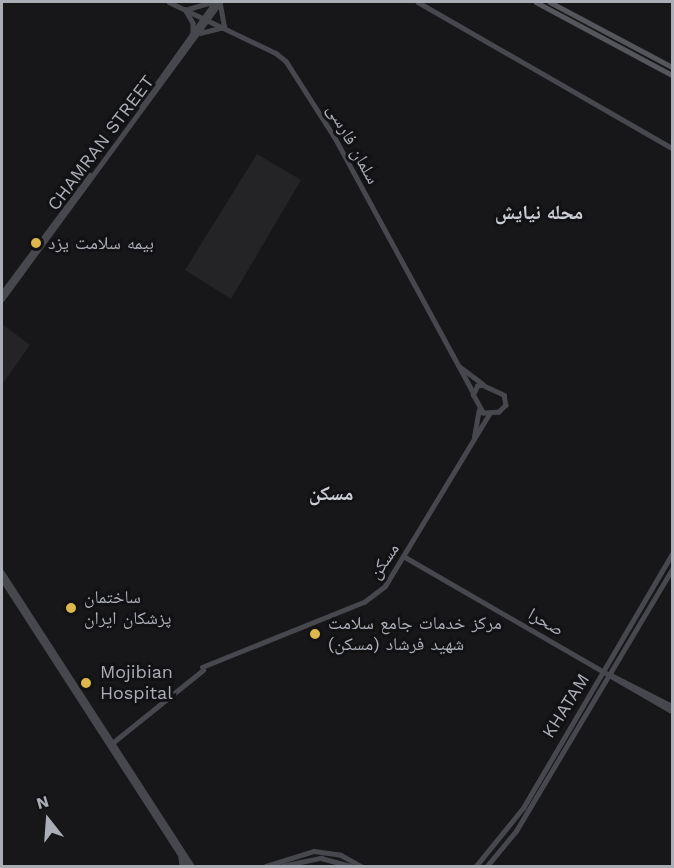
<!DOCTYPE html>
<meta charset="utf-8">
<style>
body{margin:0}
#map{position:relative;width:674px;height:868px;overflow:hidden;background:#171719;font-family:"Work Sans","Noto Naskh Arabic",sans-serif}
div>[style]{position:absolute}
.built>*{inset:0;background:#242326}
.secondary>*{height:4.5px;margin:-2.25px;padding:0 2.25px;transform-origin:2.25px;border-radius:2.25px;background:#47484d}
.primary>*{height:4.5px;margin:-2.25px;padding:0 2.25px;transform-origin:2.25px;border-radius:2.25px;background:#55565c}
.dots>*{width:16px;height:16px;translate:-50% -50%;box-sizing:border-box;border:3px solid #121214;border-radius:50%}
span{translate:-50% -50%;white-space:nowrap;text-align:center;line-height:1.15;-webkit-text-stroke:6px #121214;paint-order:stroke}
.street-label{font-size:18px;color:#abaeb7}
.poi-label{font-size:18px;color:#abaeb7}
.left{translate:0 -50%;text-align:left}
.neighbourhood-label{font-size:20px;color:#cbcdd4;font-weight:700}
.frame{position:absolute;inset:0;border:3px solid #abaeb7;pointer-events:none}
.north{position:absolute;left:18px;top:790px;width:60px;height:60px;-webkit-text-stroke:4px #121214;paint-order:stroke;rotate:343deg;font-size:16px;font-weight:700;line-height:24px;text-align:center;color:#abaeb7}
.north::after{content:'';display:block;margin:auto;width:21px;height:27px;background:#abaeb7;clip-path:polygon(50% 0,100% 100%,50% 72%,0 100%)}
</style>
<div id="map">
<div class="built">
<div style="clip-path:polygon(257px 154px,301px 180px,231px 299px,185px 270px)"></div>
<div style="clip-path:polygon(2px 324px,30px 345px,4px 382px,2px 380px)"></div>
</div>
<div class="secondary">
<div style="left:169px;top:2px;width:119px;rotate:25.5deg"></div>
<div style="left:276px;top:53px;width:13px;rotate:39deg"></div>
<div style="left:286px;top:61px;width:89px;rotate:57.4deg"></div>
<div style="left:334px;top:136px;width:291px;rotate:61.5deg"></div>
<div style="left:418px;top:2px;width:293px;rotate:29.9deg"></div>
<div style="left:185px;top:9px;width:16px;rotate:60deg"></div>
<div style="left:193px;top:23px;width:11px;rotate:90deg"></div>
<div style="left:188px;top:9px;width:26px;rotate:-16deg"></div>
<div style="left:200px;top:33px;width:25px;rotate:-14deg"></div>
<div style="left:224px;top:27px;width:23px;rotate:-100deg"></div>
<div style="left:141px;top:106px;width:128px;rotate:-54.6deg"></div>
<div style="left:2px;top:293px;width:147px;rotate:-53.3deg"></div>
<div style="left:2px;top:299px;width:368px;rotate:-53.7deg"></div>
<div style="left:459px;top:366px;width:30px;rotate:37deg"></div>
<div style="left:477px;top:386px;width:8px"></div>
<div style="left:485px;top:386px;width:21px;rotate:25deg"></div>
<div style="left:504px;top:395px;width:10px;rotate:79deg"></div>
<div style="left:506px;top:405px;width:10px;rotate:135deg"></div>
<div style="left:499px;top:412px;width:16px;rotate:176deg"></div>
<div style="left:483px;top:413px;width:21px;rotate:-119deg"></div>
<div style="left:473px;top:395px;width:10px;rotate:-66deg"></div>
<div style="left:474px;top:437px;width:27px;rotate:-80deg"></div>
<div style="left:405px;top:557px;width:308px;rotate:30deg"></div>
<div style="left:2px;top:572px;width:350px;rotate:57.1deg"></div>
<div style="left:2px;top:579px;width:342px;rotate:57.1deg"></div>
<div style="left:202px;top:667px;width:175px;rotate:-21.9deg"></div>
<div style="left:364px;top:602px;width:26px;rotate:-37deg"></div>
<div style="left:385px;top:586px;width:201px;rotate:-58.8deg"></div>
<div style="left:611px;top:675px;width:68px;rotate:26.9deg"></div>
<div style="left:111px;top:744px;width:118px;rotate:-38.8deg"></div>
<div style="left:181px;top:857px;width:9px;rotate:84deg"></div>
<div style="left:266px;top:866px;width:50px;rotate:-17.4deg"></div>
<div style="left:314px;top:851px;width:27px;rotate:8deg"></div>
<div style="left:341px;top:855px;width:23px;rotate:29deg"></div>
<div style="left:282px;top:866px;width:40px;rotate:-12deg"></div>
<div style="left:321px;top:858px;width:30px;rotate:15deg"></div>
<div style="left:476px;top:866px;width:75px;rotate:-51deg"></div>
<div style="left:523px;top:808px;width:294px;rotate:-59.6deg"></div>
<div style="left:487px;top:866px;width:45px;rotate:-50.4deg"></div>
<div style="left:516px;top:831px;width:305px;rotate:-59.2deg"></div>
</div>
<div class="primary">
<div style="left:536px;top:2px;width:154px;rotate:28.2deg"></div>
<div style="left:550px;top:2px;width:138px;rotate:28deg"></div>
</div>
<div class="dots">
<div style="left:36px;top:243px;background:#ddb74b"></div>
<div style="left:71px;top:608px;background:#ddb74b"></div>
<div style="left:315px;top:634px;background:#ddb74b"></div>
<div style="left:86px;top:683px;background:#ddb74b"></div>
</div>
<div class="street-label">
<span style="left:101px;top:143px;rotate:-53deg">CHAMRAN STREET</span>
<span style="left:353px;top:144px;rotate:61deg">سلمان فارسی</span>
<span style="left:384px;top:561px;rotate:-55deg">مسکن</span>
<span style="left:546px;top:622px;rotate:30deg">صحرا</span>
<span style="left:566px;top:706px;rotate:-58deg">KHATAM</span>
</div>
<div class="poi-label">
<span class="left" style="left:48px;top:243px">بيمه سلامت يزد</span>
<span class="left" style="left:84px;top:608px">ساختمان<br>پزشکان ایران</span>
<span class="left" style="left:328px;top:634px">مرکز خدمات جامع سلامت<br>شهید فرشاد (مسکن)</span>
<span class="left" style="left:100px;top:683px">Mojibian<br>Hospital</span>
</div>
<div class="neighbourhood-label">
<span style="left:539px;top:212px">محله نیایش</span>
<span style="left:331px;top:493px">مسکن</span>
</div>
<div class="frame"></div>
<div class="north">N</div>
</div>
